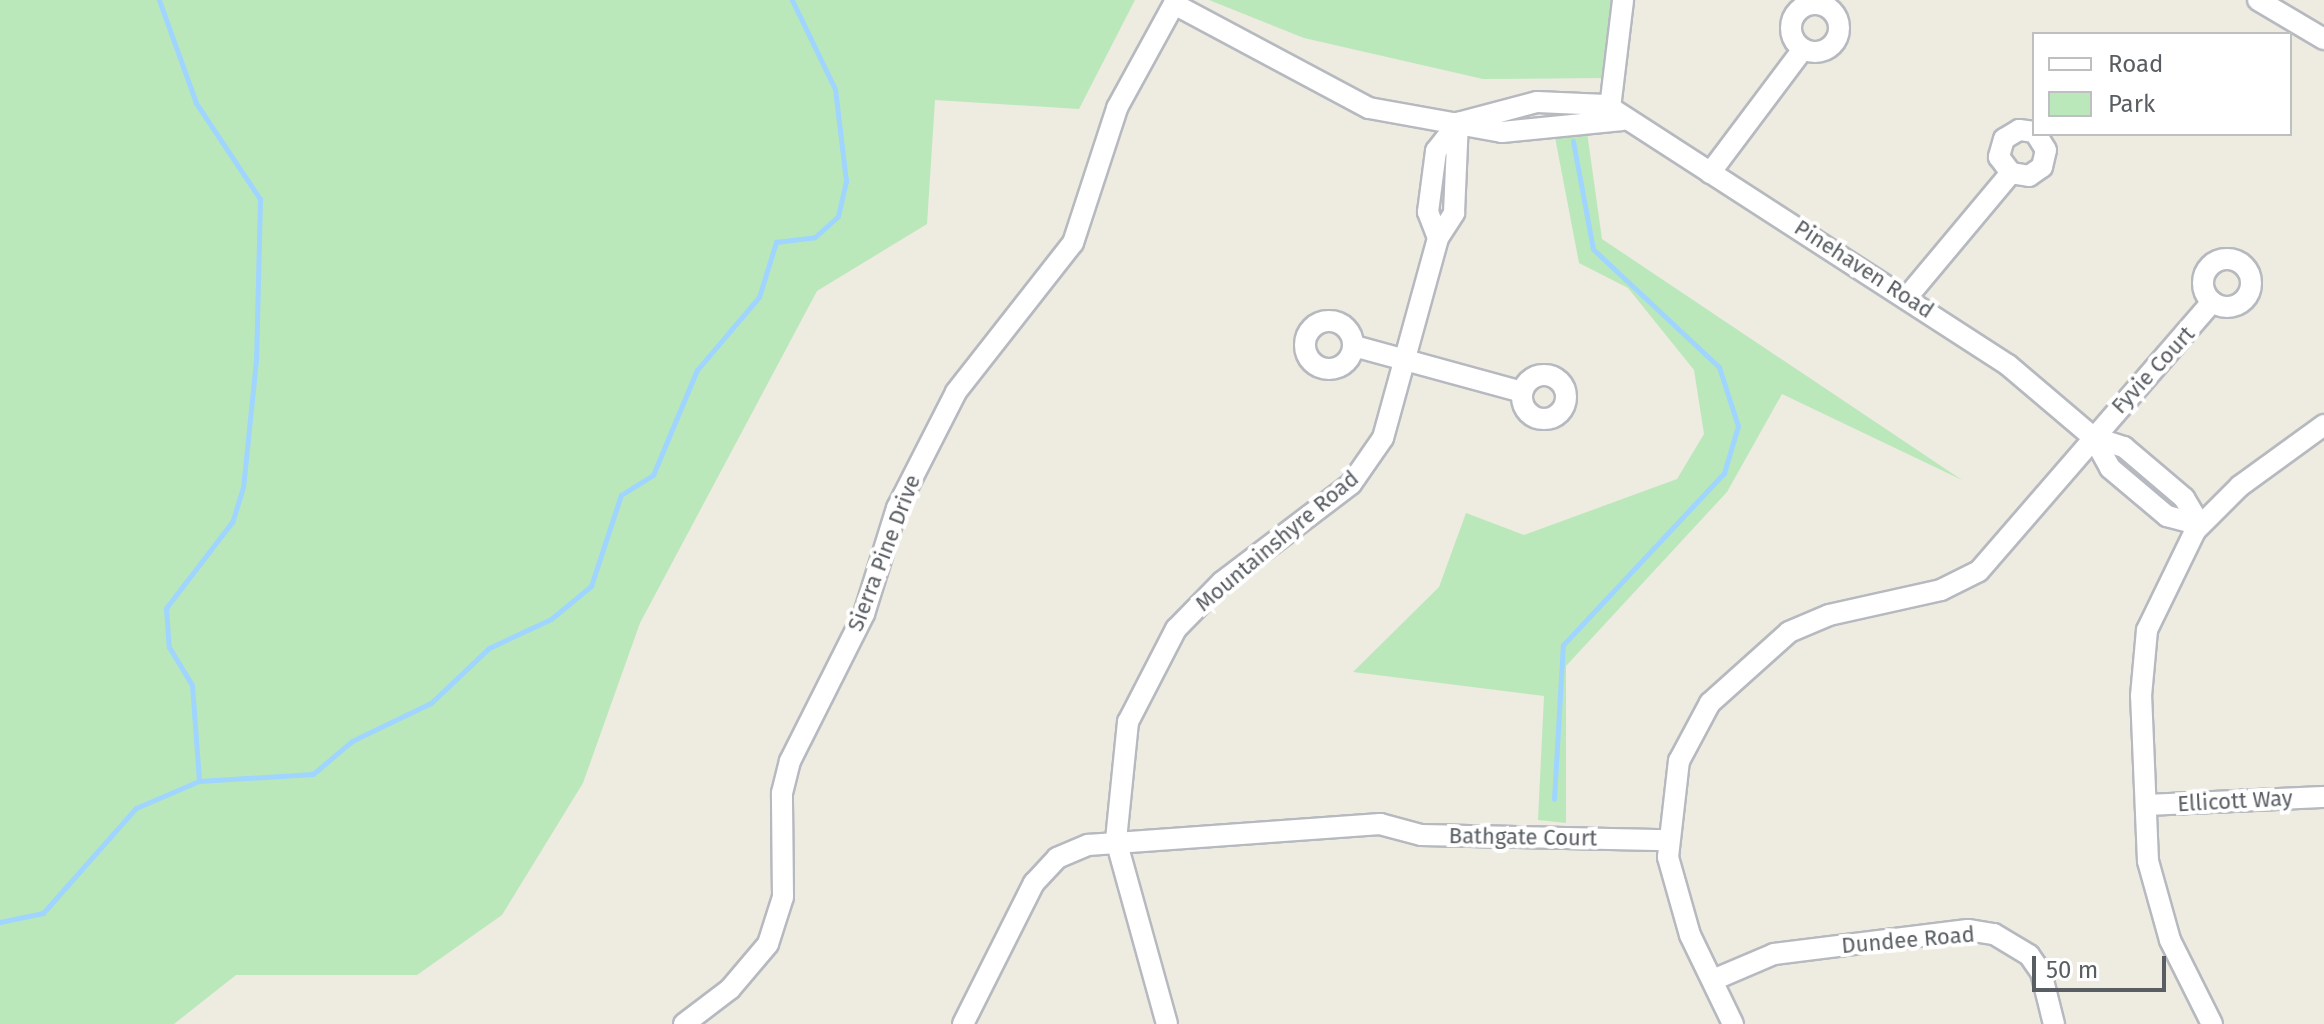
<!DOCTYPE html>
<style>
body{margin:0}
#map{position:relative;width:2324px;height:1024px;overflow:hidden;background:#eeebe1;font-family:"Fira Sans",sans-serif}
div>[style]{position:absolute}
.green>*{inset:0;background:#bbe8bb}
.stream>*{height:5px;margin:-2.5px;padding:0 2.5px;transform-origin:2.5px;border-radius:2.5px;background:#9fd5ff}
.roads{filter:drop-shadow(2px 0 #b6b9bf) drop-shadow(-2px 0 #b6b9bf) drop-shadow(0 2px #b6b9bf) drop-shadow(0 -2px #b6b9bf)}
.minor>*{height:20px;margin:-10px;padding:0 10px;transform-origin:10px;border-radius:10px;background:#fff}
.minor>.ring{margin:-10px;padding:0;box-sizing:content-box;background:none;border:20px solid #fff;border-radius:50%}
span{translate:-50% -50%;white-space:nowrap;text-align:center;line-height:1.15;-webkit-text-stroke:8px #fff;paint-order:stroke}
.street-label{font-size:22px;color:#595e63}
.legend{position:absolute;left:2032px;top:32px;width:260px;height:104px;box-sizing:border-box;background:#fff;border:2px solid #bdbfc1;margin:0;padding:10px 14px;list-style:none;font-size:24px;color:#595e63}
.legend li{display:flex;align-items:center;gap:16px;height:40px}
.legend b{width:40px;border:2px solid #bdbfc1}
.scale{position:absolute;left:2032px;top:956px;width:134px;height:36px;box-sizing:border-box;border:4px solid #595e63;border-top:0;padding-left:10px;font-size:24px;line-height:28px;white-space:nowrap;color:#595e63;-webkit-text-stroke:6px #fff;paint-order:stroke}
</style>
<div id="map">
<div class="green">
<div style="clip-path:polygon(0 0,1135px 0,1079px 109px,935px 100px,927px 224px,817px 291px,640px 623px,583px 783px,502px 915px,417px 975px,236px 975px,174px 1024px,0 1024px)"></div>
<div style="clip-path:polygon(1209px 0,1611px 0,1604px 78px,1483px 79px,1304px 38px)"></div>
<div style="clip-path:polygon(1554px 132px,1587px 132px,1602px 239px,1962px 480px,1782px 394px,1727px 492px,1566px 666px,1566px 823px,1538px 820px,1544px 696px,1353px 672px,1439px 587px,1466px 513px,1524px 535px,1677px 479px,1704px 434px,1694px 370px,1628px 288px,1579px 263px)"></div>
</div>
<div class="stream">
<div style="left:159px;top:0;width:109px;rotate:70.2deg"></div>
<div style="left:196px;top:103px;width:115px;rotate:56.3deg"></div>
<div style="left:260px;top:199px;width:161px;rotate:91.4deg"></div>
<div style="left:256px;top:360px;width:128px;rotate:95.8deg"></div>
<div style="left:243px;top:487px;width:37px;rotate:107deg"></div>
<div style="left:232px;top:522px;width:108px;rotate:127.5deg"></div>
<div style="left:166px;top:608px;width:39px;rotate:86deg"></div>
<div style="left:169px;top:647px;width:44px;rotate:58.8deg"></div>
<div style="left:192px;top:685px;width:96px;rotate:85.8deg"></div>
<div style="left:1554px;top:799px;width:154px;rotate:-86.7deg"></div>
<div style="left:1563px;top:645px;width:236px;rotate:-46.9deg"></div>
<div style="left:1724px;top:473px;width:49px;rotate:-73.4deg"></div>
<div style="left:1738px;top:426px;width:62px;rotate:-107.9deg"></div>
<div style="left:1719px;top:367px;width:173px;rotate:-136.9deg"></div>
<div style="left:1593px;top:249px;width:110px;rotate:-100.5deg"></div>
<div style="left:0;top:922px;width:44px;rotate:-11.8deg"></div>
<div style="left:43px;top:913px;width:140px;rotate:-48.5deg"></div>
<div style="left:136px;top:808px;width:69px;rotate:-23.2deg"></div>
<div style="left:199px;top:781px;width:114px;rotate:-3.5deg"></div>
<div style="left:313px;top:774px;width:51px;rotate:-40.2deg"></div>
<div style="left:352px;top:741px;width:88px;rotate:-25.7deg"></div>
<div style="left:431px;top:703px;width:80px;rotate:-43.5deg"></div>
<div style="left:489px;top:648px;width:68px;rotate:-25.1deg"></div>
<div style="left:551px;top:619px;width:52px;rotate:-39.5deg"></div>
<div style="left:591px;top:586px;width:96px;rotate:-71.8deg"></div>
<div style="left:621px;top:495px;width:38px;rotate:-32deg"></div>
<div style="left:653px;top:475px;width:114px;rotate:-67.3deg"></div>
<div style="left:697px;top:370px;width:96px;rotate:-49.7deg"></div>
<div style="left:759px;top:297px;width:58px;rotate:-72.8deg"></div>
<div style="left:776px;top:242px;width:39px;rotate:-7deg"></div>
<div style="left:815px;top:237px;width:31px;rotate:-42deg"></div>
<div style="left:838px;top:216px;width:36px;rotate:-77deg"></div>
<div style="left:846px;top:181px;width:93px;rotate:-96.8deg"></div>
<div style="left:835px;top:89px;width:99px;rotate:-115.8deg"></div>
</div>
<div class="roads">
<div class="minor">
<div style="left:2258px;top:0;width:77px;rotate:30.6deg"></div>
<div class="ring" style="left:1791px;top:4px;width:28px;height:28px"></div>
<div style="left:1610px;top:108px;width:109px;rotate:-83.1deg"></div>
<div style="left:2034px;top:132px;width:15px;rotate:-172deg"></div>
<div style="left:2019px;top:130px;width:17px;rotate:149deg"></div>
<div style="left:2004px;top:139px;width:19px;rotate:106deg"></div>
<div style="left:1999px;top:157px;width:20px;rotate:53deg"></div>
<div style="left:2011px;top:173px;width:18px;rotate:9deg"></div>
<div style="left:2029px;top:176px;width:16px;rotate:-35deg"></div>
<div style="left:2042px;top:167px;width:17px;rotate:-77deg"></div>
<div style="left:2046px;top:150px;width:19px;rotate:-122deg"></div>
<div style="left:1710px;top:173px;width:155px;rotate:-53.1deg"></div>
<div style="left:1438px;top:238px;width:28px;rotate:-111deg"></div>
<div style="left:1428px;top:212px;width:62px;rotate:-82.5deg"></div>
<div style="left:1436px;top:151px;width:36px;rotate:-52deg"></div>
<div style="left:1458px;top:123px;width:82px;rotate:-14.9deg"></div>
<div style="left:1537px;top:102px;width:69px;rotate:2.5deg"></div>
<div style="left:1606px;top:105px;width:479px;rotate:32.9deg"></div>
<div style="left:2008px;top:365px;width:111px;rotate:40.3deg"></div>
<div style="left:2093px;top:437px;width:35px;rotate:61deg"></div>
<div style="left:2110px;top:468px;width:75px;rotate:40.1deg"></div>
<div style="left:2167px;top:516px;width:34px;rotate:15deg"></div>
<div class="ring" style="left:2203px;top:259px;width:28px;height:28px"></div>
<div style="left:1908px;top:296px;width:160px;rotate:-50.1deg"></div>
<div class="ring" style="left:1305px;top:321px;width:28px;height:28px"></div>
<div style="left:1354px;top:346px;width:174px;rotate:15.3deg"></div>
<div class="ring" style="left:1522px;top:375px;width:24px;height:24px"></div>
<div style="left:2093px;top:437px;width:33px;rotate:18deg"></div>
<div style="left:2124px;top:447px;width:79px;rotate:40.4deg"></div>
<div style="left:2184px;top:498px;width:31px;rotate:59deg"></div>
<div style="left:2146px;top:805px;width:178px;rotate:-2.6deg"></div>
<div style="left:1713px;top:980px;width:66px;rotate:-23.1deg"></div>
<div style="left:1774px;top:954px;width:195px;rotate:-7.1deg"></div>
<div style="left:1968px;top:930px;width:26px;rotate:9deg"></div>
<div style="left:1994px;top:934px;width:41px;rotate:31deg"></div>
<div style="left:2029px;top:955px;width:21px;rotate:55deg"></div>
<div style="left:2041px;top:972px;width:54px;rotate:76deg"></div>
<div style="left:684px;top:1024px;width:58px;rotate:-37.3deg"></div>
<div style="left:730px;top:989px;width:59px;rotate:-49.8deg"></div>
<div style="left:768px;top:944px;width:49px;rotate:-72.3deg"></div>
<div style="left:783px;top:897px;width:104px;rotate:-90.6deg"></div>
<div style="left:782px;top:793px;width:33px;rotate:-76deg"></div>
<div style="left:790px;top:761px;width:165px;rotate:-63.3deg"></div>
<div style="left:864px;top:614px;width:111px;rotate:-72.7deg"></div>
<div style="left:897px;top:508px;width:130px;rotate:-63deg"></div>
<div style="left:956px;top:392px;width:189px;rotate:-51.9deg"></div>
<div style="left:1073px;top:243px;width:142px;rotate:-71.9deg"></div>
<div style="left:1117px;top:108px;width:119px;rotate:-61.3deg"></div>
<div style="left:1174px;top:4px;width:221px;rotate:28.1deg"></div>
<div style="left:1369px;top:108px;width:135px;rotate:10.2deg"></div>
<div style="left:1502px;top:132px;width:121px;rotate:-5.7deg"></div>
<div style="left:963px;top:1024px;width:158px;rotate:-63.3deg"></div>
<div style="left:1034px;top:883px;width:34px;rotate:-47deg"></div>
<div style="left:1057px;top:858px;width:34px;rotate:-23deg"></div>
<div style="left:1088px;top:845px;width:293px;rotate:-4.1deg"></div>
<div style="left:1380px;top:824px;width:42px;rotate:15deg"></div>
<div style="left:1421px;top:835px;width:247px;rotate:1.2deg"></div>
<div style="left:1167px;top:1024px;width:191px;rotate:-105.5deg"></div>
<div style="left:1116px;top:840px;width:119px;rotate:-84.2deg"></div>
<div style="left:1128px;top:722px;width:105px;rotate:-62.7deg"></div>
<div style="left:1176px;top:629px;width:66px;rotate:-45.6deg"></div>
<div style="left:1222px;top:582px;width:162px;rotate:-37.2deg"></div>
<div style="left:1351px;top:484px;width:56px;rotate:-55.2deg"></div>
<div style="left:1383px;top:438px;width:207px;rotate:-74.6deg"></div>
<div style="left:1438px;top:238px;width:30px;rotate:-57deg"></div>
<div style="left:1454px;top:213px;width:90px;rotate:-87.5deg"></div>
<div style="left:1733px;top:1024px;width:99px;rotate:-115.8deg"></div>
<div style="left:1690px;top:935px;width:81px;rotate:-105.8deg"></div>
<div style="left:1668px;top:857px;width:97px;rotate:-83.5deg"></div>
<div style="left:1679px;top:761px;width:66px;rotate:-61.9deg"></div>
<div style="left:1710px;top:703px;width:106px;rotate:-41.9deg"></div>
<div style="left:1789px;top:632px;width:43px;rotate:-23deg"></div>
<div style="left:1829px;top:615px;width:115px;rotate:-12.6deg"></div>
<div style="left:1941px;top:590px;width:42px;rotate:-26.6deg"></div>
<div style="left:1979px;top:571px;width:356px;rotate:-49.1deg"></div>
<div style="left:2212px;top:1024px;width:94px;rotate:-116.6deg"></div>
<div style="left:2170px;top:940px;width:82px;rotate:-105.6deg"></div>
<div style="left:2148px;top:861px;width:165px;rotate:-92.4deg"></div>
<div style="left:2141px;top:696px;width:66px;rotate:-84.8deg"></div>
<div style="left:2147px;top:630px;width:110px;rotate:-64.1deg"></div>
<div style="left:2195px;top:531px;width:64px;rotate:-45deg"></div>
<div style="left:2240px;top:486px;width:104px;rotate:-36deg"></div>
</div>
</div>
<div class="street-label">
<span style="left:1864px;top:269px;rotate:33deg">Pinehaven Road</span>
<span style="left:2153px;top:370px;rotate:-47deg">Fyvie Court</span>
<span style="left:1277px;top:541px;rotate:-40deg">Mountainshyre Road</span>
<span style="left:884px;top:553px;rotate:-69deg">Sierra Pine Drive</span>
<span style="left:2235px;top:801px;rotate:-3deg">Ellicott Way</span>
<span style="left:1523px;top:837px;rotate:1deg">Bathgate Court</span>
<span style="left:1908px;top:940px;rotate:-5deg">Dundee Road</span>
</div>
<ul class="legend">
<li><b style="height:10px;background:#fff"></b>Road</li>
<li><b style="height:22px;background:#bbe8bb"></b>Park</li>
</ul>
<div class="scale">50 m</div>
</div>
